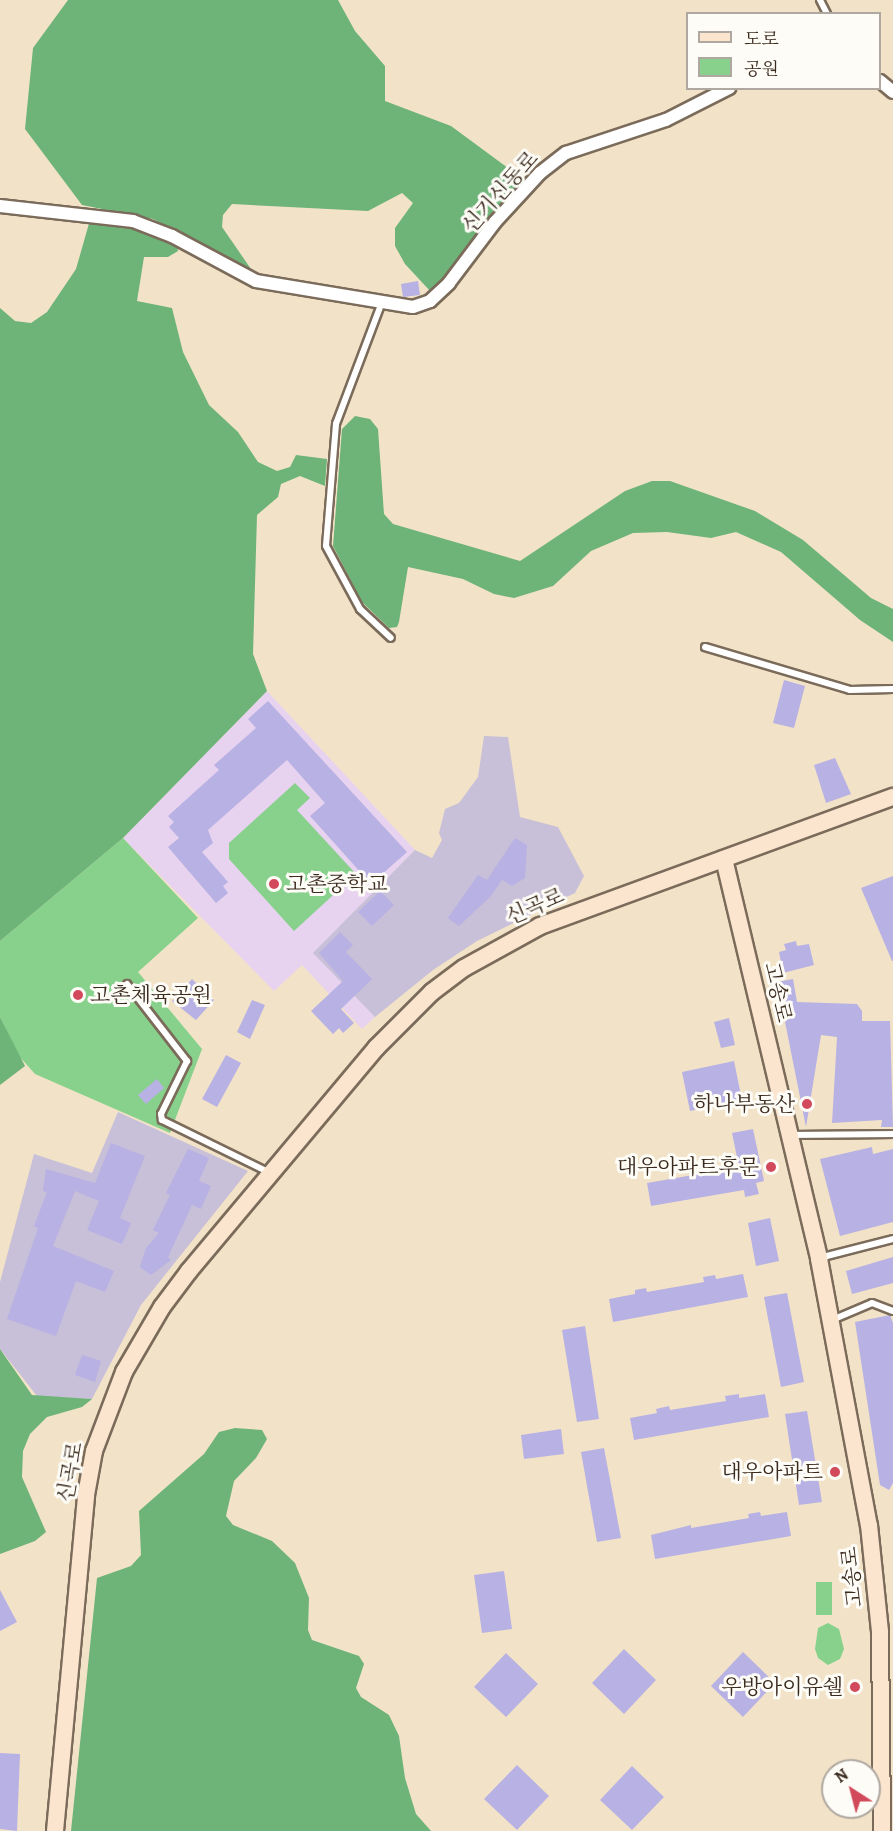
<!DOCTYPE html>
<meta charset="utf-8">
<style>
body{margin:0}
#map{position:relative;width:893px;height:1831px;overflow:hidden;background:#f2e3c8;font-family:Alegreya,"Noto Serif KR",serif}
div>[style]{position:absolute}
.built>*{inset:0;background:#e7d2ef}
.industrial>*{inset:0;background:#c8bfd8}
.green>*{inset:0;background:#88d18c}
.forest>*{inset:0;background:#6eb378}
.building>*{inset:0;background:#b8b1e3}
.roads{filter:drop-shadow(2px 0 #7b6b5a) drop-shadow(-2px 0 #7b6b5a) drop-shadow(0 2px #7b6b5a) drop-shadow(0 -2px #7b6b5a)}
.lane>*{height:6px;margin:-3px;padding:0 3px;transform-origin:3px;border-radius:3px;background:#fff}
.street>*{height:12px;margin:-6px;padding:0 6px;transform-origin:6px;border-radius:6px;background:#fff}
.secondary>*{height:16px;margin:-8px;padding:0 8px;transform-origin:8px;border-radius:8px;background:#fbe5cf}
.dots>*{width:16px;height:16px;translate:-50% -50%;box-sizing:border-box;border:3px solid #fdfcf7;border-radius:50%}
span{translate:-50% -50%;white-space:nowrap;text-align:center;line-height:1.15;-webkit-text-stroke:6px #fdfcf7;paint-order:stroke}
.street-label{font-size:21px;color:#3b2a1e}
.poi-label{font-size:21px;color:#3b2a1e}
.left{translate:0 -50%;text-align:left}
.right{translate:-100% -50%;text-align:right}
.legend{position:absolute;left:686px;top:12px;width:195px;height:78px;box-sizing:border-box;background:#fdfcf7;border:2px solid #afa8a0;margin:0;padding:8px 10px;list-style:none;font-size:18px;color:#3b2a1e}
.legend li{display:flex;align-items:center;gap:12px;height:30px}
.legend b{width:30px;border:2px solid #afa8a0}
.north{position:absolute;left:821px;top:1759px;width:60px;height:60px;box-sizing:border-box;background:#fdfcf7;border:2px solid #afa8a0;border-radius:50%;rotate:324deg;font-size:16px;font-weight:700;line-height:24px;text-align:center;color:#3b2a1e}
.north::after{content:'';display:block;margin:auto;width:21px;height:27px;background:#d1495b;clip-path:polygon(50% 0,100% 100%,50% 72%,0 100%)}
</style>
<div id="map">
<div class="built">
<div style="clip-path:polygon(267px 691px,415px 850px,314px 953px,375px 1017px,362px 1029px,302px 965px,274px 991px,123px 838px)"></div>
</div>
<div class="industrial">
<div style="clip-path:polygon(484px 736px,508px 737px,520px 817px,558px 827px,584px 876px,575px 893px,477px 941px,433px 970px,375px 1017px,313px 953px,415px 850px,432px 858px,442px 840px,439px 833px,445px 809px,459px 803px,478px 777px)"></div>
<div style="clip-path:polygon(118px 1112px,248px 1171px,141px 1305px,92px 1399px,37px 1396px,0 1349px,0 1282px,34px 1154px,92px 1173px)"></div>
</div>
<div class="green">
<div style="clip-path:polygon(295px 783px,310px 798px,297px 810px,356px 874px,294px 931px,229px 859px,229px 843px)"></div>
<div style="clip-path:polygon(123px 838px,198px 918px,138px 972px,202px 1049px,170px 1133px,35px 1074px,19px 1056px,0 1017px,0 941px)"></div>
<div style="clip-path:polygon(816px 1582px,832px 1582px,832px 1615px,816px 1615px)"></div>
<div style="clip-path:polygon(828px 1623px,839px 1629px,844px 1649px,840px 1659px,828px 1665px,818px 1658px,815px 1649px,818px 1628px)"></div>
</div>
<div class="forest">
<div style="clip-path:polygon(68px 0,338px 0,355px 31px,385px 66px,385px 101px,451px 126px,520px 177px,522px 183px,431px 292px,405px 264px,395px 246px,395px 228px,413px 203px,402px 193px,368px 211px,232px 204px,223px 215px,222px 227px,251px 269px,249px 272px,153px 219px,82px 205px,25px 129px,33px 48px)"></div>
<div style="clip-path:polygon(90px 220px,136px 227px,177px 245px,178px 251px,168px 257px,144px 257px,137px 301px,172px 308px,183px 352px,209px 405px,238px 432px,258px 462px,277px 471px,290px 467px,296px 455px,327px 459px,325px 486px,300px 476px,281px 484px,278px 497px,257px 515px,253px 654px,267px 691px,123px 838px,0 941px,0 308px,15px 321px,31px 323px,47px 312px,76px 269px)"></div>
<div style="clip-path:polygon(355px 416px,370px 419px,378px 429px,384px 514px,393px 524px,520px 561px,625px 491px,652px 481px,670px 481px,755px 511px,803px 540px,871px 598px,893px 609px,893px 642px,860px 620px,781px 552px,736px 532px,711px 538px,667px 532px,633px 533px,591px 551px,553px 586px,514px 598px,494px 594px,463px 579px,408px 567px,399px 622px,397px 627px,389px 628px,362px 602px,333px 546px,342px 429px)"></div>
<div style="clip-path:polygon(0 1017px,25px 1066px,0 1085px)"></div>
<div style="clip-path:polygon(0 1349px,32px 1395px,92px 1399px,82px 1407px,47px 1417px,30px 1434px,23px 1451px,22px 1477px,46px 1532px,35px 1541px,0 1554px)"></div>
<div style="clip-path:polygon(235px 1428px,262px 1430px,267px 1439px,256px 1458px,234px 1481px,226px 1516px,233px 1525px,272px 1541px,295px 1563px,309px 1598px,308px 1630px,312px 1640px,359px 1656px,364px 1664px,356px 1688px,361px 1697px,389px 1715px,399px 1736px,405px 1778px,416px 1814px,431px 1831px,71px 1831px,97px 1578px,131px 1566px,141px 1555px,139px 1511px,204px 1454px,219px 1432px)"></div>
</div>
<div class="building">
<div style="clip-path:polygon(418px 281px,420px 295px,403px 297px,401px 284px)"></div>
<div style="clip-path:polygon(784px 680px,805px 686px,794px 728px,773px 723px)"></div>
<div style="clip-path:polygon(268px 701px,407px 852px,371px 884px,310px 816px,325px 803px,287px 760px,208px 830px,213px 843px,202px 852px,228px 882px,223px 886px,228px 893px,216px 903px,168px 847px,179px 838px,169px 827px,174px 822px,168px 816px,219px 770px,214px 765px,256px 728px,248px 719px)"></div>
<div style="clip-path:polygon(835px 758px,851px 794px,826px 803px,814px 765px)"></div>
<div style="clip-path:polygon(515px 838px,527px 845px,525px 878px,512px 886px,502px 880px,490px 897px,459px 926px,448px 918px,478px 875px,487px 880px)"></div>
<div style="clip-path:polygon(893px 876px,893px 961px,892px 961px,861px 888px)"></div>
<div style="clip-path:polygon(380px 891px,394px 905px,372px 926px,358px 912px)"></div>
<div style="clip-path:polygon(340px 932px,353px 945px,346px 952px,372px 979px,341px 1009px,354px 1023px,343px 1033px,339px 1028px,333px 1034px,311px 1011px,343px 981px,319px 953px)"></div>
<div style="clip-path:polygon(796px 941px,797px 946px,809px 944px,814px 965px,783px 973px,779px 952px,786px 950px,784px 944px)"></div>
<div style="clip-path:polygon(192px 979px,214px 1000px,196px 1020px,172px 1001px)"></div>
<div style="clip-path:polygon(793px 979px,797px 1002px,857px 1004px,862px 1011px,862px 1021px,890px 1021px,893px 1127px,881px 1127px,882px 1120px,832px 1123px,837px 1037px,821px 1035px,806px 1127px,777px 982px)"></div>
<div style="clip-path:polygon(252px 1000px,265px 1005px,250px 1039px,237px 1032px)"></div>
<div style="clip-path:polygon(729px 1018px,735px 1045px,721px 1048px,714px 1022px)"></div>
<div style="clip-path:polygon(226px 1055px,241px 1063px,217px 1107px,202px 1099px)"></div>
<div style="clip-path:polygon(734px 1061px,742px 1100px,690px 1111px,682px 1072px)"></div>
<div style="clip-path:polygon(157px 1079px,164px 1088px,146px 1104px,138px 1095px)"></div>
<div style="clip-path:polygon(753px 1129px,764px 1181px,756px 1183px,759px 1194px,745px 1197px,744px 1190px,651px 1206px,647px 1183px,739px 1167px,732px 1133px)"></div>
<div style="clip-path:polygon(111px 1143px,145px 1156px,120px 1218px,131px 1223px,122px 1244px,87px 1230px,99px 1201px,75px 1191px,53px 1246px,114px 1271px,105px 1292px,76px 1281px,56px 1336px,7px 1319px,38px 1228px,34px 1226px,47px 1192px,43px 1191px,46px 1169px,95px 1183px)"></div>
<div style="clip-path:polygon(872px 1147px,873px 1154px,893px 1149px,893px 1222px,840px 1236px,820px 1159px)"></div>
<div style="clip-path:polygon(188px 1149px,209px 1158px,199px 1181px,211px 1186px,201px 1209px,192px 1205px,168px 1257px,171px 1260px,151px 1275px,140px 1267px,146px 1248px,159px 1233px,153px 1230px,170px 1195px,166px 1193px)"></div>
<div style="clip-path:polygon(770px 1218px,779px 1261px,756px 1266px,748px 1223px)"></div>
<div style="clip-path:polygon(893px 1257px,893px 1283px,852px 1294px,846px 1271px)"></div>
<div style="clip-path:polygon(743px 1274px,748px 1297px,613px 1322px,609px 1299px,635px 1294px,635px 1290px,646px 1288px,647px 1292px,704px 1282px,703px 1277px,715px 1275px,716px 1279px)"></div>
<div style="clip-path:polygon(787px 1293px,804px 1382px,781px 1387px,764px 1297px)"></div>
<div style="clip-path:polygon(890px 1315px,893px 1323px,893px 1483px,889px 1490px,880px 1485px,855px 1322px)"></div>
<div style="clip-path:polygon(585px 1326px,599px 1419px,577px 1422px,562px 1330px)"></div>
<div style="clip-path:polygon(82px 1355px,101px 1361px,95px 1382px,75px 1375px)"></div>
<div style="clip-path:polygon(739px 1394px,739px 1398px,765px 1394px,769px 1417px,634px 1440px,630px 1418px,657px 1413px,656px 1409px,669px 1406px,670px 1410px,726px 1401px,725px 1396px)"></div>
<div style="clip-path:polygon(807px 1411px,822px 1502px,799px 1505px,785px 1414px)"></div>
<div style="clip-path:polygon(561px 1429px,564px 1454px,524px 1459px,521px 1435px)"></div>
<div style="clip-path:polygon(604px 1448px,621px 1538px,597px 1542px,581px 1452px)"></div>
<div style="clip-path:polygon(760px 1512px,761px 1516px,787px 1512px,791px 1536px,655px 1559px,651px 1535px,691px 1525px,691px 1528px,749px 1518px,748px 1514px)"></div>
<div style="clip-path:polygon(504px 1571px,512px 1629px,482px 1633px,474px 1575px)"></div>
<div style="clip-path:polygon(0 1590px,17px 1622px,0 1631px)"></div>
<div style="clip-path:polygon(624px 1649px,656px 1680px,624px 1714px,592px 1683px)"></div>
<div style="clip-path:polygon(743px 1652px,775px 1683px,743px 1717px,711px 1686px)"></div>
<div style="clip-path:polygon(506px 1653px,538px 1684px,506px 1717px,474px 1687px)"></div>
<div style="clip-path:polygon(0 1753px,20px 1754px,17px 1831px,0 1829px)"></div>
<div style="clip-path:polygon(517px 1765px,549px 1796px,517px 1830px,484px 1799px)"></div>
<div style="clip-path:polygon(632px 1766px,664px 1797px,632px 1830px,600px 1800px)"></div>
</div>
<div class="roads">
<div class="lane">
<div style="left:820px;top:0;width:16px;rotate:63deg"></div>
<div style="left:382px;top:302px;width:130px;rotate:110.7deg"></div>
<div style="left:336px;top:424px;width:122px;rotate:94.7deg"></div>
<div style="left:326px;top:546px;width:72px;rotate:61.6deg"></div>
<div style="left:360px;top:609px;width:42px;rotate:43.1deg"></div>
<div style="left:705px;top:647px;width:151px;rotate:16.5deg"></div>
<div style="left:850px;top:690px;width:43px;rotate:-1.3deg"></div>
<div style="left:127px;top:984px;width:98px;rotate:52.1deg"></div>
<div style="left:187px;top:1061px;width:59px;rotate:116.1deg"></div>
<div style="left:161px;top:1114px;width:6px;rotate:81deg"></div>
<div style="left:162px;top:1120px;width:120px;rotate:26.1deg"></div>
<div style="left:792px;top:1135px;width:101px;rotate:-0.6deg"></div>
<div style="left:819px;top:1258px;width:76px;rotate:-14.4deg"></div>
<div style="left:832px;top:1320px;width:43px;rotate:-23deg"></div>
<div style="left:872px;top:1303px;width:22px;rotate:21deg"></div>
</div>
<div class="street">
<div style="left:880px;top:81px;width:17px;rotate:40deg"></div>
<div style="left:0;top:206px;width:134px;rotate:6.4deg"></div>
<div style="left:133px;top:221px;width:42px;rotate:21deg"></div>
<div style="left:172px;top:236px;width:95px;rotate:28.2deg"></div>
<div style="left:256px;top:281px;width:159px;rotate:9.4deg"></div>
<div style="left:413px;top:307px;width:18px;rotate:-19deg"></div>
<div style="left:430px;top:301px;width:26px;rotate:-43deg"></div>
<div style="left:449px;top:283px;width:76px;rotate:-53deg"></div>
<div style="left:495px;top:222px;width:67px;rotate:-47.4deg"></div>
<div style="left:540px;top:173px;width:33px;rotate:-38deg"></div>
<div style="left:566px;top:153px;width:105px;rotate:-18.3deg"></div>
<div style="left:666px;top:120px;width:71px;rotate:-26.9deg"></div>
</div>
<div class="secondary">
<div style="left:724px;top:859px;width:411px;rotate:76.6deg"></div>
<div style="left:819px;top:1259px;width:271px;rotate:79.4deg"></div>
<div style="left:869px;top:1525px;width:108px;rotate:84.1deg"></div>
<div style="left:880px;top:1632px;width:199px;rotate:89.4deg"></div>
<div style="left:55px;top:1831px;width:337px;rotate:-84.7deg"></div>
<div style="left:86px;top:1495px;width:45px;rotate:-79.7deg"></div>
<div style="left:94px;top:1451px;width:85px;rotate:-69.2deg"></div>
<div style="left:124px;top:1372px;width:75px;rotate:-59.7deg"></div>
<div style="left:162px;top:1307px;width:45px;rotate:-53.1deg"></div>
<div style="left:189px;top:1271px;width:291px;rotate:-50deg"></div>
<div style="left:376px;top:1048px;width:79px;rotate:-45deg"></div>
<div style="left:432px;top:992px;width:40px;rotate:-37deg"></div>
<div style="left:464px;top:968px;width:87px;rotate:-28.9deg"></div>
<div style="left:540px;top:926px;width:376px;rotate:-20.1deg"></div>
</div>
</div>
<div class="dots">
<div style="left:274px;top:884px;background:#d1495b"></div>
<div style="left:78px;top:995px;background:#d1495b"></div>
<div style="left:807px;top:1104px;background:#d1495b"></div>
<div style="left:771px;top:1167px;background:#d1495b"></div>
<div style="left:835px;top:1472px;background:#d1495b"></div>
<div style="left:855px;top:1687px;background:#d1495b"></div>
</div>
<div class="street-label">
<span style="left:500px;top:192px;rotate:-48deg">신기신동로</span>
<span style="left:535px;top:906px;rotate:-23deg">신곡로</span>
<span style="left:778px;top:992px;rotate:77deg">고송로</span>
<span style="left:70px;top:1472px;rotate:-80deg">신곡로</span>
<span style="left:852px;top:1577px;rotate:-96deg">고송로</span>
</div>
<div class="poi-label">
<span class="left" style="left:286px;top:884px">고촌중학교</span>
<span class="left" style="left:90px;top:995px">고촌체육공원</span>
<span class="right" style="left:795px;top:1104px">하나부동산</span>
<span class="right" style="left:759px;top:1167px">대우아파트후문</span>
<span class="right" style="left:823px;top:1472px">대우아파트</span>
<span class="right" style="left:843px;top:1687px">우방아이유쉘</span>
</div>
<ul class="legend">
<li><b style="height:8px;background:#fbe5cf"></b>도로</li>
<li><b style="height:16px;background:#88d18c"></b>공원</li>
</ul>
<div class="north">N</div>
</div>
